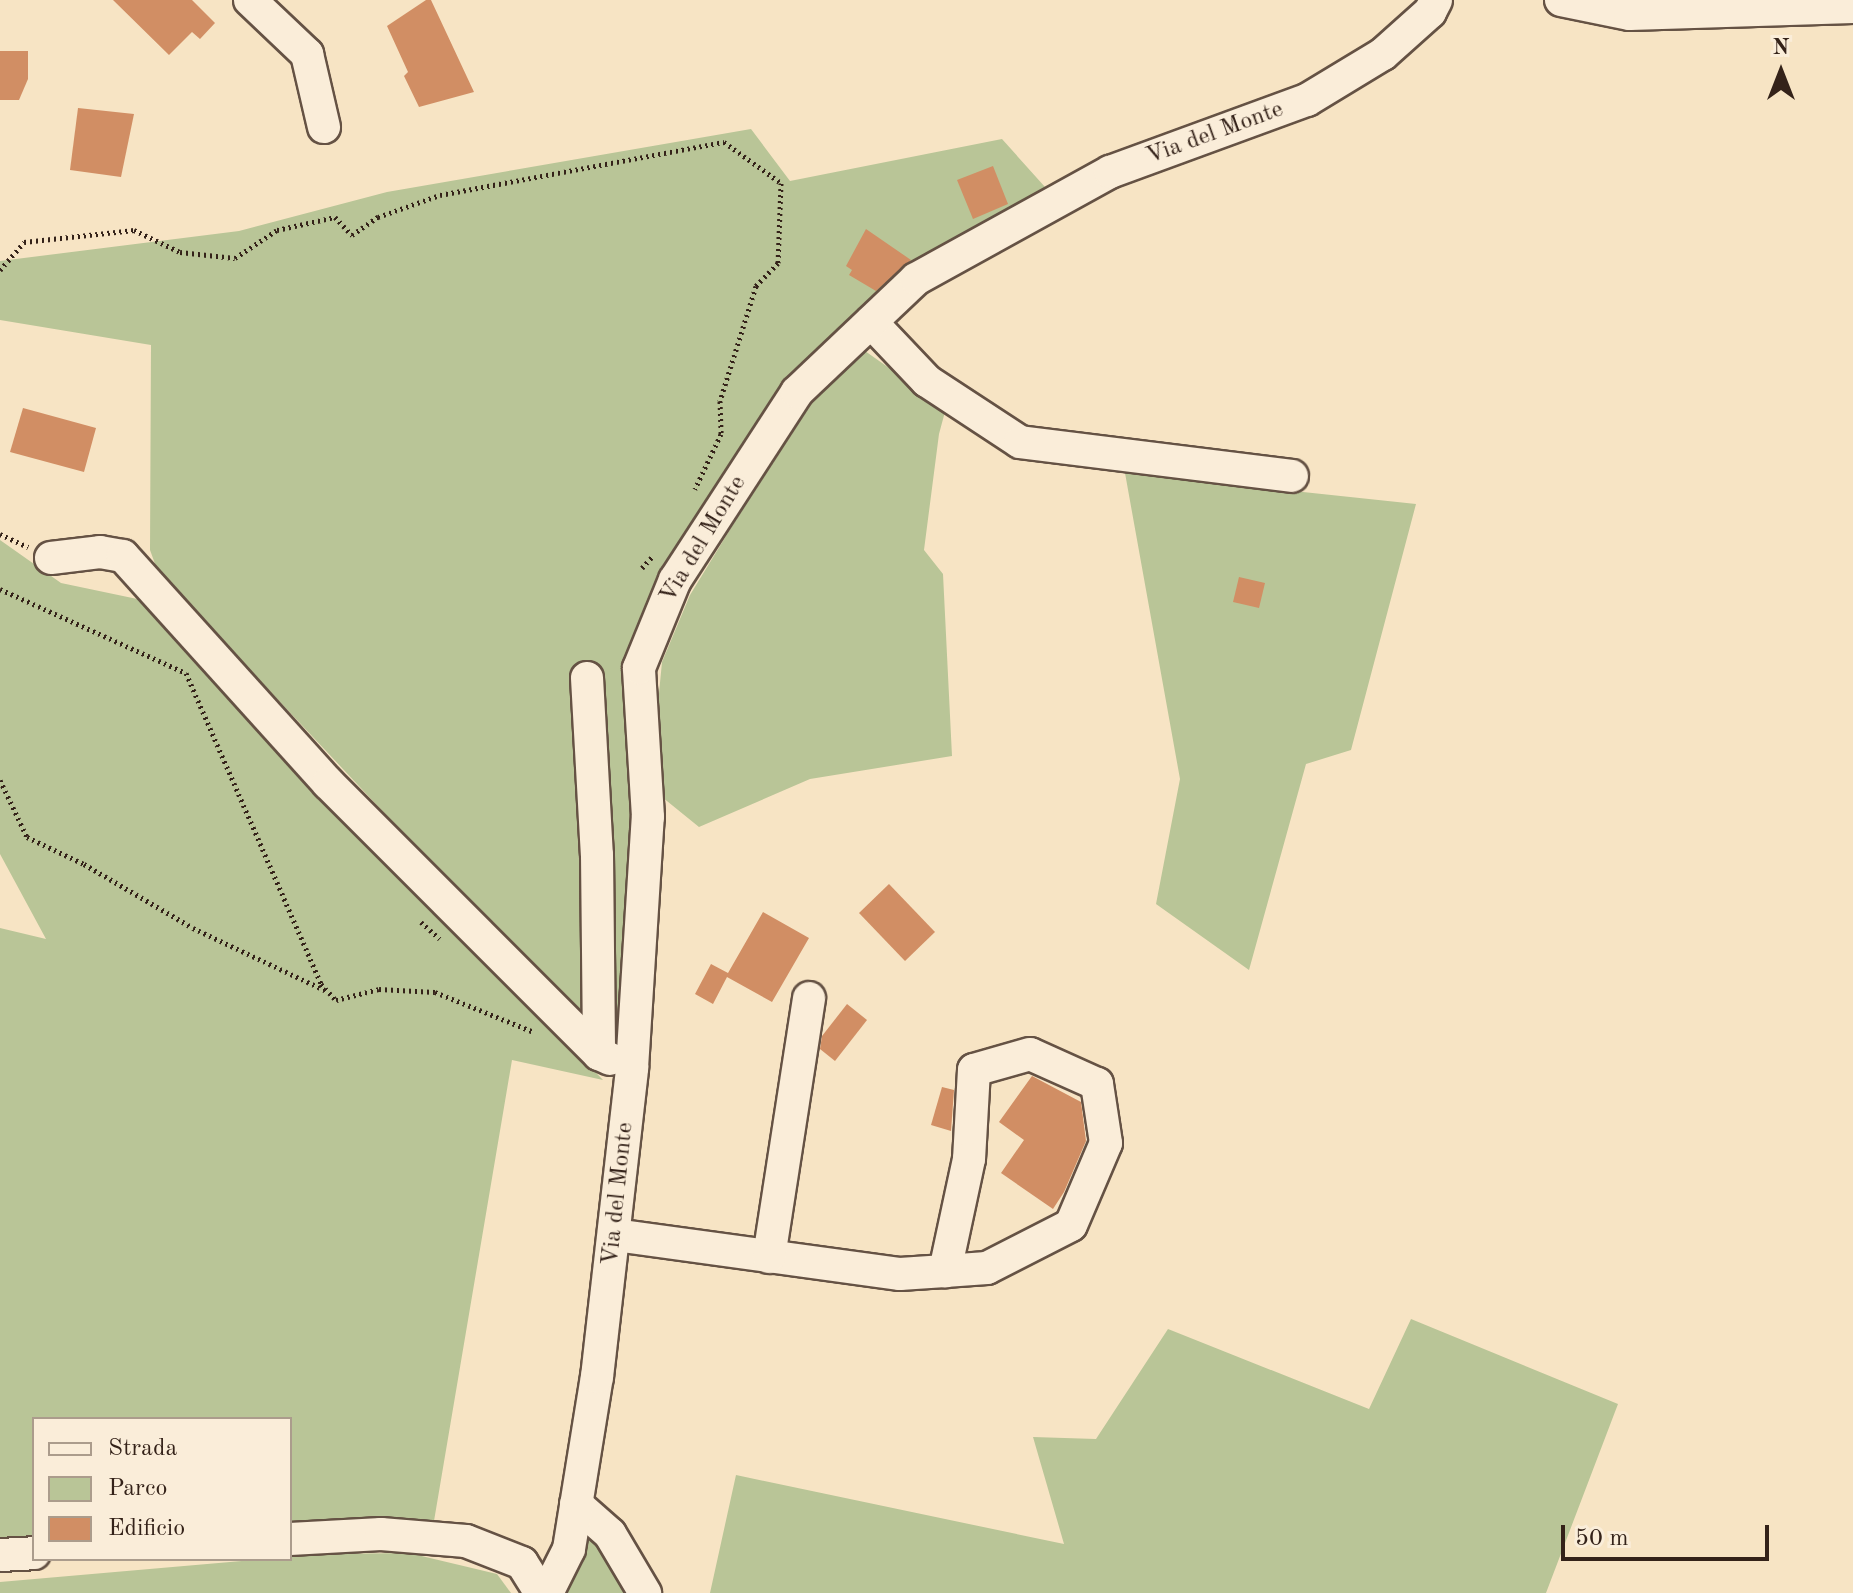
<!DOCTYPE html>
<style>
body{margin:0}
#map{position:relative;width:1853px;height:1593px;overflow:hidden;background:#f7e4c4;font-family:"Old Standard TT",serif}
div>[style]{position:absolute}
.green>*{inset:0;background:#b9c597}
.building>*{inset:0;background:#d18e64}
.path>*{height:5px;margin-top:-2.5px;transform-origin:0;background:repeating-linear-gradient(90deg,#342219 0 2px,transparent 0 6px)}
.roads{filter:drop-shadow(2px 0 #655244) drop-shadow(-2px 0 #655244) drop-shadow(0 2px #655244) drop-shadow(0 -2px #655244)}
.minor>*{height:32px;margin:-16px;padding:0 16px;transform-origin:16px;border-radius:16px;background:#faedd9}
span{translate:-50% -50%;white-space:nowrap;text-align:center;line-height:1.15;-webkit-text-stroke:6px #faedd9;paint-order:stroke}
.street-label{font-size:24px;color:#342219}
.legend{position:absolute;left:32px;top:1417px;width:260px;height:144px;box-sizing:border-box;background:#faedd9;border:2px solid #ab9c8c;margin:0;padding:10px 14px;list-style:none;font-size:24px;color:#342219}
.legend li{display:flex;align-items:center;gap:16px;height:40px}
.legend b{width:40px;border:2px solid #ab9c8c}
.north{position:absolute;left:1741px;top:32px;width:80px;height:80px;-webkit-text-stroke:6px #faedd9;paint-order:stroke;rotate:0deg;font-size:22px;font-weight:700;line-height:32px;text-align:center;color:#342219}
.north::after{content:'';display:block;margin:auto;width:28px;height:36px;background:#342219;clip-path:polygon(50% 0,100% 100%,50% 72%,0 100%)}
.scale{position:absolute;left:1561px;top:1525px;width:208px;height:36px;box-sizing:border-box;border:4px solid #342219;border-top:0;padding-left:10px;font-size:24px;line-height:28px;white-space:nowrap;color:#342219;-webkit-text-stroke:6px #faedd9;paint-order:stroke}
</style>
<div id="map">
<div class="green">
<div style="clip-path:polygon(751px 129px,790px 181px,1002px 139px,1045px 187px,950px 249px,867px 312px,782px 385px,659px 578px,616px 1048px,587px 1029px,158px 572px,150px 550px,151px 345px,0 320px,0 261px,239px 231px,387px 192px)"></div>
<div style="clip-path:polygon(865px 351px,946px 408px,939px 434px,924px 550px,943px 574px,952px 756px,810px 779px,699px 827px,662px 797px,654px 745px,662px 662px,690px 595px,734px 523px,815px 398px)"></div>
<div style="clip-path:polygon(1125px 473px,1416px 504px,1351px 750px,1306px 764px,1249px 970px,1156px 904px,1180px 779px)"></div>
<div style="clip-path:polygon(0 540px,61px 583px,142px 600px,603px 1080px,512px 1060px,434px 1521px,290px 1528px,290px 1419px,34px 1419px,34px 1541px,0 1543px,0 928px,46px 939px,0 854px)"></div>
<div style="clip-path:polygon(1411px 1319px,1618px 1404px,1546px 1593px,710px 1593px,736px 1475px,1064px 1544px,1033px 1437px,1096px 1439px,1168px 1329px,1369px 1409px)"></div>
<div style="clip-path:polygon(583px 1536px,605px 1544px,635px 1593px,565px 1593px)"></div>
<div style="clip-path:polygon(409px 1553px,497px 1574px,511px 1593px,0 1593px,0 1582px,321px 1554px)"></div>
</div>
<div class="building">
<div style="clip-path:polygon(113px 0,192px 0,215px 23px,200px 39px,192px 32px,169px 55px)"></div>
<div style="clip-path:polygon(426px 0,431px 0,474px 92px,419px 107px,404px 76px,408px 72px,387px 26px)"></div>
<div style="clip-path:polygon(0 51px,28px 51px,28px 79px,19px 100px,0 100px)"></div>
<div style="clip-path:polygon(78px 108px,134px 114px,121px 177px,70px 170px)"></div>
<div style="clip-path:polygon(993px 166px,1008px 204px,973px 219px,957px 180px)"></div>
<div style="clip-path:polygon(866px 229px,911px 260px,876px 291px,849px 275px,852px 270px,846px 266px)"></div>
<div style="clip-path:polygon(23px 408px,96px 428px,84px 472px,10px 452px)"></div>
<div style="clip-path:polygon(1239px 577px,1265px 583px,1259px 608px,1233px 602px)"></div>
<div style="clip-path:polygon(889px 884px,935px 932px,905px 961px,859px 913px)"></div>
<div style="clip-path:polygon(763px 912px,809px 938px,772px 1002px,727px 977px,713px 1004px,695px 994px,711px 964px,728px 973px)"></div>
<div style="clip-path:polygon(847px 1004px,867px 1020px,835px 1061px,820px 1049px,822px 1036px)"></div>
<div style="clip-path:polygon(1032px 1076px,1081px 1102px,1086px 1141px,1064px 1192px,1053px 1209px,1001px 1173px,1024px 1140px,999px 1122px)"></div>
<div style="clip-path:polygon(942px 1087px,954px 1090px,951px 1131px,931px 1125px)"></div>
</div>
<div class="path">
<div style="left:0;top:270px;width:37px;rotate:-49deg"></div>
<div style="left:24px;top:242px;width:111px;rotate:-6.2deg"></div>
<div style="left:134px;top:230px;width:51px;rotate:25.6deg"></div>
<div style="left:180px;top:252px;width:55px;rotate:6.2deg"></div>
<div style="left:235px;top:258px;width:50px;rotate:-33.7deg"></div>
<div style="left:277px;top:230px;width:59px;rotate:-12.6deg"></div>
<div style="left:335px;top:217px;width:25px;rotate:47deg"></div>
<div style="left:352px;top:235px;width:32px;rotate:-35deg"></div>
<div style="left:378px;top:217px;width:66px;rotate:-19.5deg"></div>
<div style="left:440px;top:195px;width:289px;rotate:-10.6deg"></div>
<div style="left:724px;top:142px;width:70px;rotate:35.7deg"></div>
<div style="left:781px;top:183px;width:80px;rotate:92.1deg"></div>
<div style="left:778px;top:263px;width:32px;rotate:134deg"></div>
<div style="left:756px;top:286px;width:121px;rotate:107.4deg"></div>
<div style="left:720px;top:401px;width:33px;rotate:88deg"></div>
<div style="left:721px;top:434px;width:61px;rotate:115.3deg"></div>
<div style="left:0;top:534px;width:31px;rotate:25deg"></div>
<div style="left:642px;top:568px;width:15px;rotate:-48deg"></div>
<div style="left:0;top:589px;width:204px;rotate:24.3deg"></div>
<div style="left:186px;top:673px;width:339px;rotate:66.5deg"></div>
<div style="left:321px;top:984px;width:22px;rotate:47deg"></div>
<div style="left:336px;top:1000px;width:44px;rotate:-14.3deg"></div>
<div style="left:379px;top:989px;width:56px;rotate:3.1deg"></div>
<div style="left:435px;top:992px;width:107px;rotate:22deg"></div>
<div style="left:0;top:780px;width:63px;rotate:64.7deg"></div>
<div style="left:27px;top:837px;width:63px;rotate:25.3deg"></div>
<div style="left:84px;top:864px;width:126px;rotate:30.4deg"></div>
<div style="left:193px;top:928px;width:146px;rotate:25.2deg"></div>
<div style="left:421px;top:922px;width:25px;rotate:42deg"></div>
</div>
<div class="roads">
<div class="minor">
<div style="left:250px;top:0;width:79px;rotate:43.5deg"></div>
<div style="left:307px;top:54px;width:75px;rotate:76.9deg"></div>
<div style="left:1561px;top:0;width:70px;rotate:11.5deg"></div>
<div style="left:1630px;top:14px;width:223px;rotate:-1.8deg"></div>
<div style="left:871px;top:322px;width:81px;rotate:46.5deg"></div>
<div style="left:927px;top:381px;width:111px;rotate:33.3deg"></div>
<div style="left:1020px;top:442px;width:274px;rotate:7.1deg"></div>
<div style="left:51px;top:558px;width:49px;rotate:-7deg"></div>
<div style="left:100px;top:552px;width:23px;rotate:10deg"></div>
<div style="left:123px;top:556px;width:306px;rotate:47.9deg"></div>
<div style="left:328px;top:783px;width:383px;rotate:45deg"></div>
<div style="left:587px;top:678px;width:177px;rotate:86.8deg"></div>
<div style="left:597px;top:855px;width:199px;rotate:89.4deg"></div>
<div style="left:599px;top:1054px;width:12px;rotate:24deg"></div>
<div style="left:615px;top:1235px;width:288px;rotate:7.8deg"></div>
<div style="left:900px;top:1274px;width:45px;rotate:-3.8deg"></div>
<div style="left:945px;top:1271px;width:42px;rotate:-4.1deg"></div>
<div style="left:987px;top:1268px;width:94px;rotate:-27.1deg"></div>
<div style="left:1071px;top:1225px;width:89px;rotate:-66.9deg"></div>
<div style="left:1106px;top:1143px;width:60px;rotate:-98.7deg"></div>
<div style="left:1097px;top:1084px;width:73px;rotate:-155.9deg"></div>
<div style="left:1030px;top:1054px;width:58px;rotate:164.1deg"></div>
<div style="left:974px;top:1070px;width:89px;rotate:93.2deg"></div>
<div style="left:969px;top:1159px;width:115px;rotate:102.1deg"></div>
<div style="left:769px;top:1257px;width:262px;rotate:-81.2deg"></div>
<div style="left:576px;top:1504px;width:45px;rotate:41.4deg"></div>
<div style="left:610px;top:1534px;width:69px;rotate:59.3deg"></div>
<div style="left:290px;top:1539px;width:91px;rotate:-3.1deg"></div>
<div style="left:381px;top:1534px;width:85px;rotate:4.7deg"></div>
<div style="left:466px;top:1541px;width:60px;rotate:21.4deg"></div>
<div style="left:522px;top:1563px;width:36px;rotate:58deg"></div>
<div style="left:0;top:1555px;width:34px;rotate:-3deg"></div>
<div style="left:547px;top:1593px;width:49px;rotate:-63.4deg"></div>
<div style="left:569px;top:1549px;width:174px;rotate:-80.8deg"></div>
<div style="left:597px;top:1377px;width:311px;rotate:-83.5deg"></div>
<div style="left:632px;top:1068px;width:252px;rotate:-86.4deg"></div>
<div style="left:648px;top:817px;width:149px;rotate:-93.5deg"></div>
<div style="left:639px;top:668px;width:95px;rotate:-67.8deg"></div>
<div style="left:675px;top:580px;width:224px;rotate:-57deg"></div>
<div style="left:797px;top:392px;width:164px;rotate:-43.5deg"></div>
<div style="left:916px;top:279px;width:222px;rotate:-28.9deg"></div>
<div style="left:1110px;top:172px;width:210px;rotate:-20.1deg"></div>
<div style="left:1307px;top:100px;width:89px;rotate:-31.2deg"></div>
<div style="left:1383px;top:54px;width:63px;rotate:-41.8deg"></div>
<div style="left:1430px;top:12px;width:13px;rotate:-63deg"></div>
</div>
</div>
<div class="street-label">
<span style="left:1215px;top:134px;rotate:-20deg">Via del Monte</span>
<span style="left:704px;top:540px;rotate:-59deg">Via del Monte</span>
<span style="left:619px;top:1194px;rotate:-84deg">Via del Monte</span>
</div>
<ul class="legend">
<li><b style="height:10px;background:#faedd9"></b>Strada</li>
<li><b style="height:22px;background:#b9c597"></b>Parco</li>
<li><b style="height:22px;background:#d18e64"></b>Edificio</li>
</ul>
<div class="north">N</div>
<div class="scale">50 m</div>
</div>
